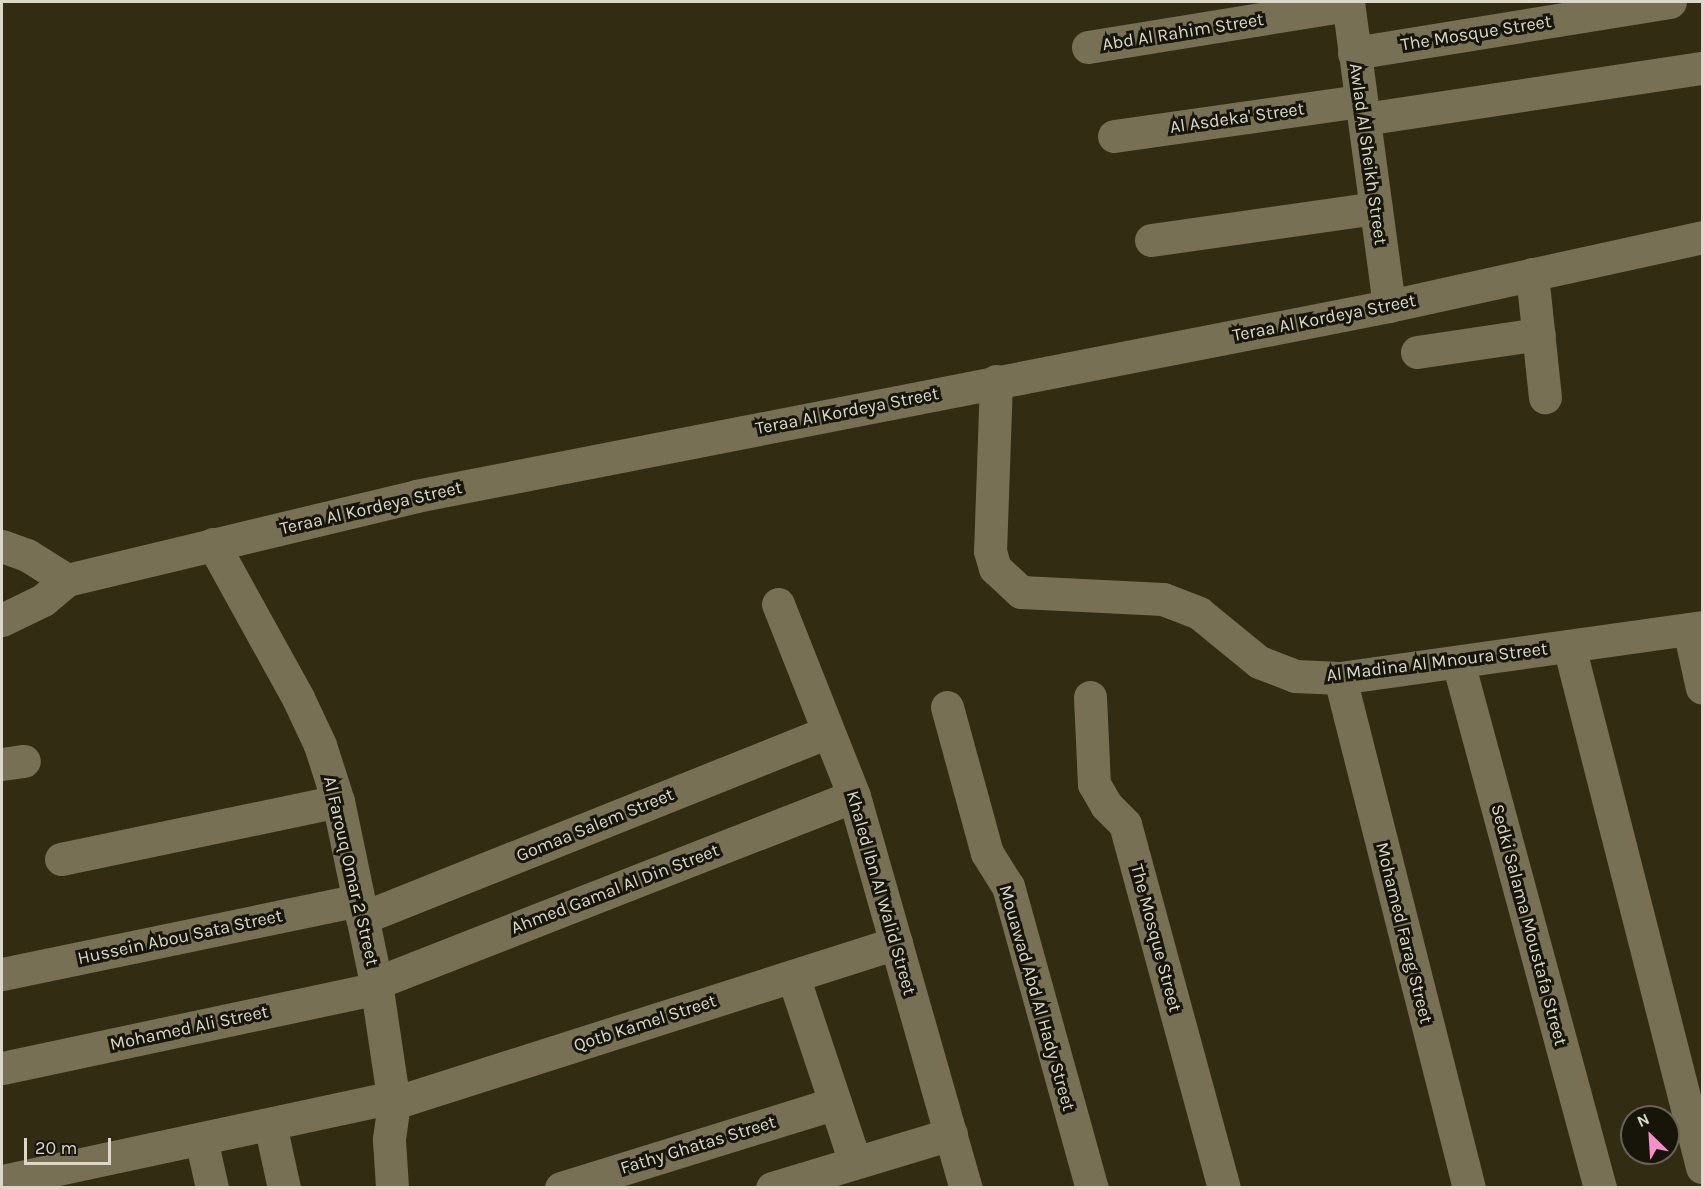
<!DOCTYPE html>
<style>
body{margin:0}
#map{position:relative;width:1704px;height:1189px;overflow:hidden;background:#322c13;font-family:Karla,sans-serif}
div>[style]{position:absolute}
.minor>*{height:33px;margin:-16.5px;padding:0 16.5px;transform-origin:16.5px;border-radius:16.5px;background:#777055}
span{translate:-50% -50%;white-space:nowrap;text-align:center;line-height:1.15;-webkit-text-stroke:6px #17150a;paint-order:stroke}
.street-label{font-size:18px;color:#dbd8c9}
.frame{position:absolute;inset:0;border:3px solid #dbd8c9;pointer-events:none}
.north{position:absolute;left:1620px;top:1105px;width:60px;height:60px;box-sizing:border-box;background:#17150a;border:2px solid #656356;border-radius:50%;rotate:335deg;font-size:16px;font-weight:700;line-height:24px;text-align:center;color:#dbd8c9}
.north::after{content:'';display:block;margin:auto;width:21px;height:27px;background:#f98fca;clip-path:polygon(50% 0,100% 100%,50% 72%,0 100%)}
.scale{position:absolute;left:24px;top:1138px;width:87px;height:27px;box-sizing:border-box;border:3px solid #dbd8c9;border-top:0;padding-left:8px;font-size:18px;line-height:21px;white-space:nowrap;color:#dbd8c9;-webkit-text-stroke:4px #17150a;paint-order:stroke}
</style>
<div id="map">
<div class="minor">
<div style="left:1348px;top:2px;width:307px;rotate:82.3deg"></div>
<div style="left:1088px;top:47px;width:263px;rotate:-9.2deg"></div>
<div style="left:1354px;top:53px;width:320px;rotate:-9.2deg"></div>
<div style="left:1364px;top:119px;width:342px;rotate:-8.6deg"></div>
<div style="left:1114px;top:136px;width:249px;rotate:-8.1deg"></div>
<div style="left:1151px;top:240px;width:227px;rotate:-8.1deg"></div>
<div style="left:1532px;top:274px;width:124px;rotate:84deg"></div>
<div style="left:1417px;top:352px;width:123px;rotate:-8.4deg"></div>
<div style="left:996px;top:381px;width:170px;rotate:92deg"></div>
<div style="left:990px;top:551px;width:18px;rotate:74deg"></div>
<div style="left:995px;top:568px;width:35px;rotate:43deg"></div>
<div style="left:1021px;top:592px;width:142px;rotate:2.8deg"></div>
<div style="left:1163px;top:599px;width:39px;rotate:21deg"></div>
<div style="left:1199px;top:613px;width:77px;rotate:39.2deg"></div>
<div style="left:1259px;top:662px;width:39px;rotate:21deg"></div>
<div style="left:1295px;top:676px;width:45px;rotate:2.5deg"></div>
<div style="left:1340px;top:678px;width:366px;rotate:-8deg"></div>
<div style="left:213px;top:544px;width:176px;rotate:61.1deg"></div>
<div style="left:298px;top:698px;width:52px;rotate:64.9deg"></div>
<div style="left:320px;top:745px;width:59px;rotate:72.2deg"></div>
<div style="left:338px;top:801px;width:186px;rotate:78.2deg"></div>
<div style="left:376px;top:983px;width:121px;rotate:81.5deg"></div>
<div style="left:394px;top:1103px;width:37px;rotate:98deg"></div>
<div style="left:389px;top:1140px;width:48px;rotate:86.4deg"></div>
<div style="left:2px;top:546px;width:27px;rotate:20deg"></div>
<div style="left:27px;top:555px;width:47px;rotate:32deg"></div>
<div style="left:67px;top:580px;width:359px;rotate:-13.5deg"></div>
<div style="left:416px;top:496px;width:991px;rotate:-11.05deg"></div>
<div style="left:1389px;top:306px;width:321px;rotate:-12.4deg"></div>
<div style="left:778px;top:604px;width:206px;rotate:68.4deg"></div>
<div style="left:854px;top:796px;width:408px;rotate:74.1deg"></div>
<div style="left:2px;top:620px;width:46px;rotate:-26deg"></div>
<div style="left:43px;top:600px;width:31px;rotate:-40deg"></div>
<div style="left:1689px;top:629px;width:60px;rotate:77.6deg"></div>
<div style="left:1569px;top:646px;width:538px;rotate:75.68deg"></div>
<div style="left:1458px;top:662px;width:545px;rotate:74.89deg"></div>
<div style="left:1340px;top:678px;width:526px;rotate:75.81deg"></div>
<div style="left:1090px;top:697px;width:87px;rotate:87.4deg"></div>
<div style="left:1094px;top:784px;width:24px;rotate:60deg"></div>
<div style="left:1106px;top:805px;width:27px;rotate:45deg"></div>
<div style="left:1125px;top:824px;width:377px;rotate:74.8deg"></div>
<div style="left:947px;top:707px;width:151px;rotate:74.7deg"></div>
<div style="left:987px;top:853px;width:39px;rotate:58deg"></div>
<div style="left:1008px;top:886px;width:313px;rotate:74.5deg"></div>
<div style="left:2px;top:764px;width:22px;rotate:-8deg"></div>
<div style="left:61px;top:859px;width:283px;rotate:-11.8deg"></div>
<div style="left:362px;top:918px;width:502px;rotate:-21.76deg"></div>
<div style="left:2px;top:974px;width:364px;rotate:-11.7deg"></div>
<div style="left:793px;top:976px;width:196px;rotate:71.6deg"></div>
<div style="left:376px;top:983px;width:513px;rotate:-21.37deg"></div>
<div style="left:2px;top:1068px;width:383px;rotate:-12deg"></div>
<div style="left:394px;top:1103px;width:527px;rotate:-17.68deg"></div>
<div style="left:270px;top:1124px;width:66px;rotate:77.7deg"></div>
<div style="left:201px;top:1139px;width:50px;rotate:77.3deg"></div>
<div style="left:2px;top:1181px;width:400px;rotate:-12.1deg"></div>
<div style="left:561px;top:1188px;width:287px;rotate:-17.2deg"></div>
<div style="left:772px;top:1188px;width:187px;rotate:-16.8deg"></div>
</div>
<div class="street-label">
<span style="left:1183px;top:32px;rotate:-9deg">Abd Al Rahim Street</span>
<span style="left:1476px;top:33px;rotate:-9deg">The Mosque Street</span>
<span style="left:1237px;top:118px;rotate:-8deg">Al Asdeka' Street</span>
<span style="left:1368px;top:154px;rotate:82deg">Awlad Al Sheikh Street</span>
<span style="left:1324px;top:318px;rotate:-11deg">Teraa Al Kordeya Street</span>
<span style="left:847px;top:411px;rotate:-11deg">Teraa Al Kordeya Street</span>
<span style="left:371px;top:508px;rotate:-13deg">Teraa Al Kordeya Street</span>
<span style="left:1437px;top:662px;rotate:-7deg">Al Madina Al Mnoura Street</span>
<span style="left:595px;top:825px;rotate:-22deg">Gomaa Salem Street</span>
<span style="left:351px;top:871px;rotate:77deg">Al Farouq Omar 2 Street</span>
<span style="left:615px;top:889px;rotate:-21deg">Ahmed Gamal Al Din Street</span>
<span style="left:881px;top:893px;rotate:74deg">Khaled Ibn Al Walid Street</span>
<span style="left:1529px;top:925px;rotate:75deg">Sedki Salama Moustafa Street</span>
<span style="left:1404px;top:933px;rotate:76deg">Mohamed Farag Street</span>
<span style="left:180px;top:937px;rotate:-12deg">Hussein Abou Sata Street</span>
<span style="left:1156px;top:938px;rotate:75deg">The Mosque Street</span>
<span style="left:1037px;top:998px;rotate:74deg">Mouawad Abd Al Hady Street</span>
<span style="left:645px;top:1023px;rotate:-18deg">Qotb Kamel Street</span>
<span style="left:189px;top:1028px;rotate:-12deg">Mohamed Ali Street</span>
<span style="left:698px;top:1145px;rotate:-17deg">Fathy Ghatas Street</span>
</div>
<div class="frame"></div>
<div class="north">N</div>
<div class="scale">20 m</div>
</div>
